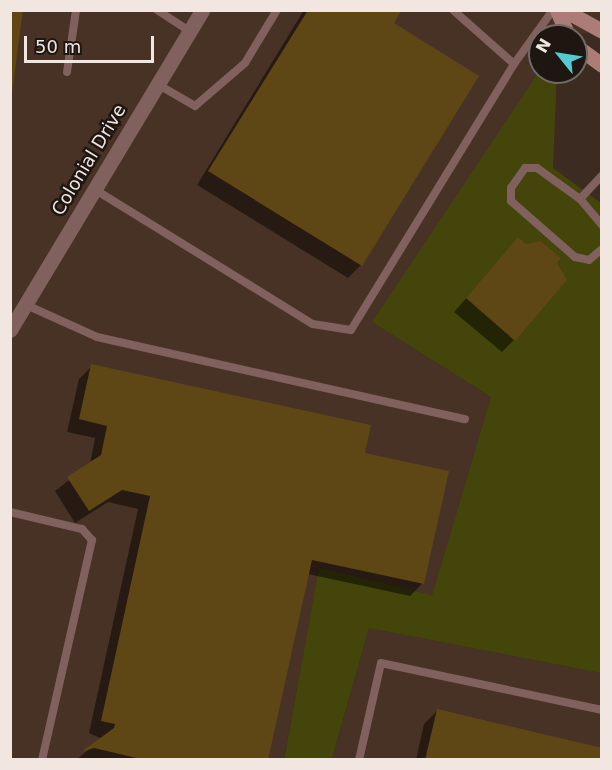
<!DOCTYPE html>
<style>
body{margin:0}
#map{position:relative;width:612px;height:770px;overflow:hidden;background:#3b2b21;font-family:"DejaVu Sans",sans-serif}
div>[style]{position:absolute}
.built>*{inset:0;background:#483225}
.green>*{inset:0;background:#43450a}
.shadow>*{inset:0;background:#0007}
.building>*{inset:0;background:#5e4615}
.service>*{height:8px;margin:-4px;padding:0 4px;transform-origin:4px;border-radius:4px;background:#80615e}
.minor>*{height:15px;margin:-7.5px;padding:0 7.5px;transform-origin:7.5px;border-radius:7.5px;background:#80615e}
.secondary>*{height:15px;margin:-7.5px;padding:0 7.5px;transform-origin:7.5px;border-radius:7.5px;background:#ac7c77}
span{translate:-50% -50%;white-space:nowrap;text-align:center;line-height:1.15;-webkit-text-stroke:5px #1d1611;paint-order:stroke}
.street-label{font-size:18px;color:#f1e6e0}
.frame{position:absolute;inset:0;border:12px solid #f1e6e0;pointer-events:none}
.north{position:absolute;left:528px;top:24px;width:60px;height:60px;box-sizing:border-box;background:#1d1611;border:2px solid #726964;border-radius:50%;rotate:300deg;font-size:16px;font-weight:700;line-height:24px;text-align:center;color:#f1e6e0}
.north::after{content:'';display:block;margin:auto;width:21px;height:27px;background:#52ccd0;clip-path:polygon(50% 0,100% 100%,50% 72%,0 100%)}
.scale{position:absolute;left:24px;top:36px;width:130px;height:27px;box-sizing:border-box;border:3px solid #f1e6e0;border-top:0;padding-left:8px;font-size:18px;line-height:21px;white-space:nowrap;color:#f1e6e0;-webkit-text-stroke:4px #1d1611;paint-order:stroke}
</style>
<div id="map">
<div class="built">
<div style="clip-path:polygon(10px 11px,601px 11px,601px 28px,576px 36px,540px 36px,540px 70px,372px 322px,491px 397px,432px 595px,319px 569px,284px 759px,11px 759px)"></div>
<div style="clip-path:polygon(369px 628px,601px 673px,601px 759px,332px 760px)"></div>
</div>
<div class="green">
<div style="clip-path:polygon(540px 70px,557px 72px,553px 168px,601px 203px,601px 673px,369px 628px,332px 759px,284px 760px,319px 568px,432px 595px,491px 397px,372px 322px)"></div>
</div>
<div class="shadow">
<div style="clip-path:polygon(304px 10px,400px 10px,392px 24px,361px 265px,348px 278px,197px 185px)"></div>
<div style="clip-path:polygon(518px 239px,555px 263px,514px 340px,502px 352px,454px 312px)"></div>
<div style="clip-path:polygon(92px 366px,363px 454px,423px 583px,410px 596px,308px 574px,267px 760px,76px 760px,102px 739px,89px 733px,138px 509px,108px 502px,75px 523px,55px 491px,90px 464px,95px 438px,67px 432px,79px 379px)"></div>
<div style="clip-path:polygon(437px 711px,602px 760px,416px 760px,424px 724px)"></div>
</div>
<div class="building">
<div style="clip-path:polygon(10px 10px,23px 10px,12px 93px,10px 93px)"></div>
<div style="clip-path:polygon(308px 10px,402px 10px,394px 23px,479px 76px,362px 266px,208px 171px)"></div>
<div style="clip-path:polygon(518px 237px,526px 244px,541px 241px,561px 258px,557px 263px,567px 280px,515px 341px,466px 298px)"></div>
<div style="clip-path:polygon(91px 364px,371px 425px,365px 453px,449px 471px,424px 584px,312px 560px,268px 760px,145px 760px,94px 748px,81px 752px,114px 728px,115px 724px,101px 721px,150px 496px,122px 490px,89px 511px,67px 477px,101px 455px,107px 426px,79px 419px)"></div>
<div style="clip-path:polygon(437px 709px,602px 748px,602px 760px,425px 760px)"></div>
</div>
<div class="service">
<div style="left:157px;top:10px;width:38px;rotate:33deg"></div>
<div style="left:453px;top:10px;width:81px;rotate:41.5deg"></div>
<div style="left:67px;top:72px;width:63px;rotate:-81.7deg"></div>
<div style="left:157px;top:84px;width:44px;rotate:30.1deg"></div>
<div style="left:195px;top:106px;width:66px;rotate:-40.7deg"></div>
<div style="left:245px;top:63px;width:62px;rotate:-58.9deg"></div>
<div style="left:94px;top:189px;width:257px;rotate:31.7deg"></div>
<div style="left:313px;top:324px;width:38px;rotate:9deg"></div>
<div style="left:351px;top:330px;width:312px;rotate:-58.5deg"></div>
<div style="left:514px;top:64px;width:67px;rotate:-54.2deg"></div>
<div style="left:580px;top:199px;width:33px;rotate:-47deg"></div>
<div style="left:602px;top:225px;width:34px;rotate:-130deg"></div>
<div style="left:580px;top:199px;width:53px;rotate:-144.2deg"></div>
<div style="left:537px;top:168px;width:12px;rotate:180deg"></div>
<div style="left:525px;top:168px;width:24px;rotate:125deg"></div>
<div style="left:511px;top:188px;width:13px;rotate:90deg"></div>
<div style="left:511px;top:201px;width:85px;rotate:41.2deg"></div>
<div style="left:575px;top:257px;width:14px;rotate:12deg"></div>
<div style="left:589px;top:260px;width:17px;rotate:-40deg"></div>
<div style="left:24px;top:304px;width:80px;rotate:24.3deg"></div>
<div style="left:97px;top:337px;width:377px;rotate:12.6deg"></div>
<div style="left:10px;top:512px;width:74px;rotate:13.3deg"></div>
<div style="left:82px;top:529px;width:15px;rotate:48deg"></div>
<div style="left:92px;top:540px;width:226px;rotate:102.8deg"></div>
<div style="left:359px;top:760px;width:99px;rotate:-77.2deg"></div>
<div style="left:381px;top:663px;width:226px;rotate:12deg"></div>
</div>
<div class="minor">
<div style="left:10px;top:330px;width:373px;rotate:-59deg"></div>
</div>
<div class="secondary">
<div style="left:557px;top:10px;width:28px;rotate:67deg"></div>
<div style="left:564px;top:10px;width:43px;rotate:28.9deg"></div>
<div style="left:576px;top:46px;width:32px;rotate:36deg"></div>
</div>
<div class="street-label">
<span style="left:89px;top:160px;rotate:-59deg">Colonial Drive</span>
</div>
<div class="frame"></div>
<div class="north">N</div>
<div class="scale">50 m</div>
</div>
